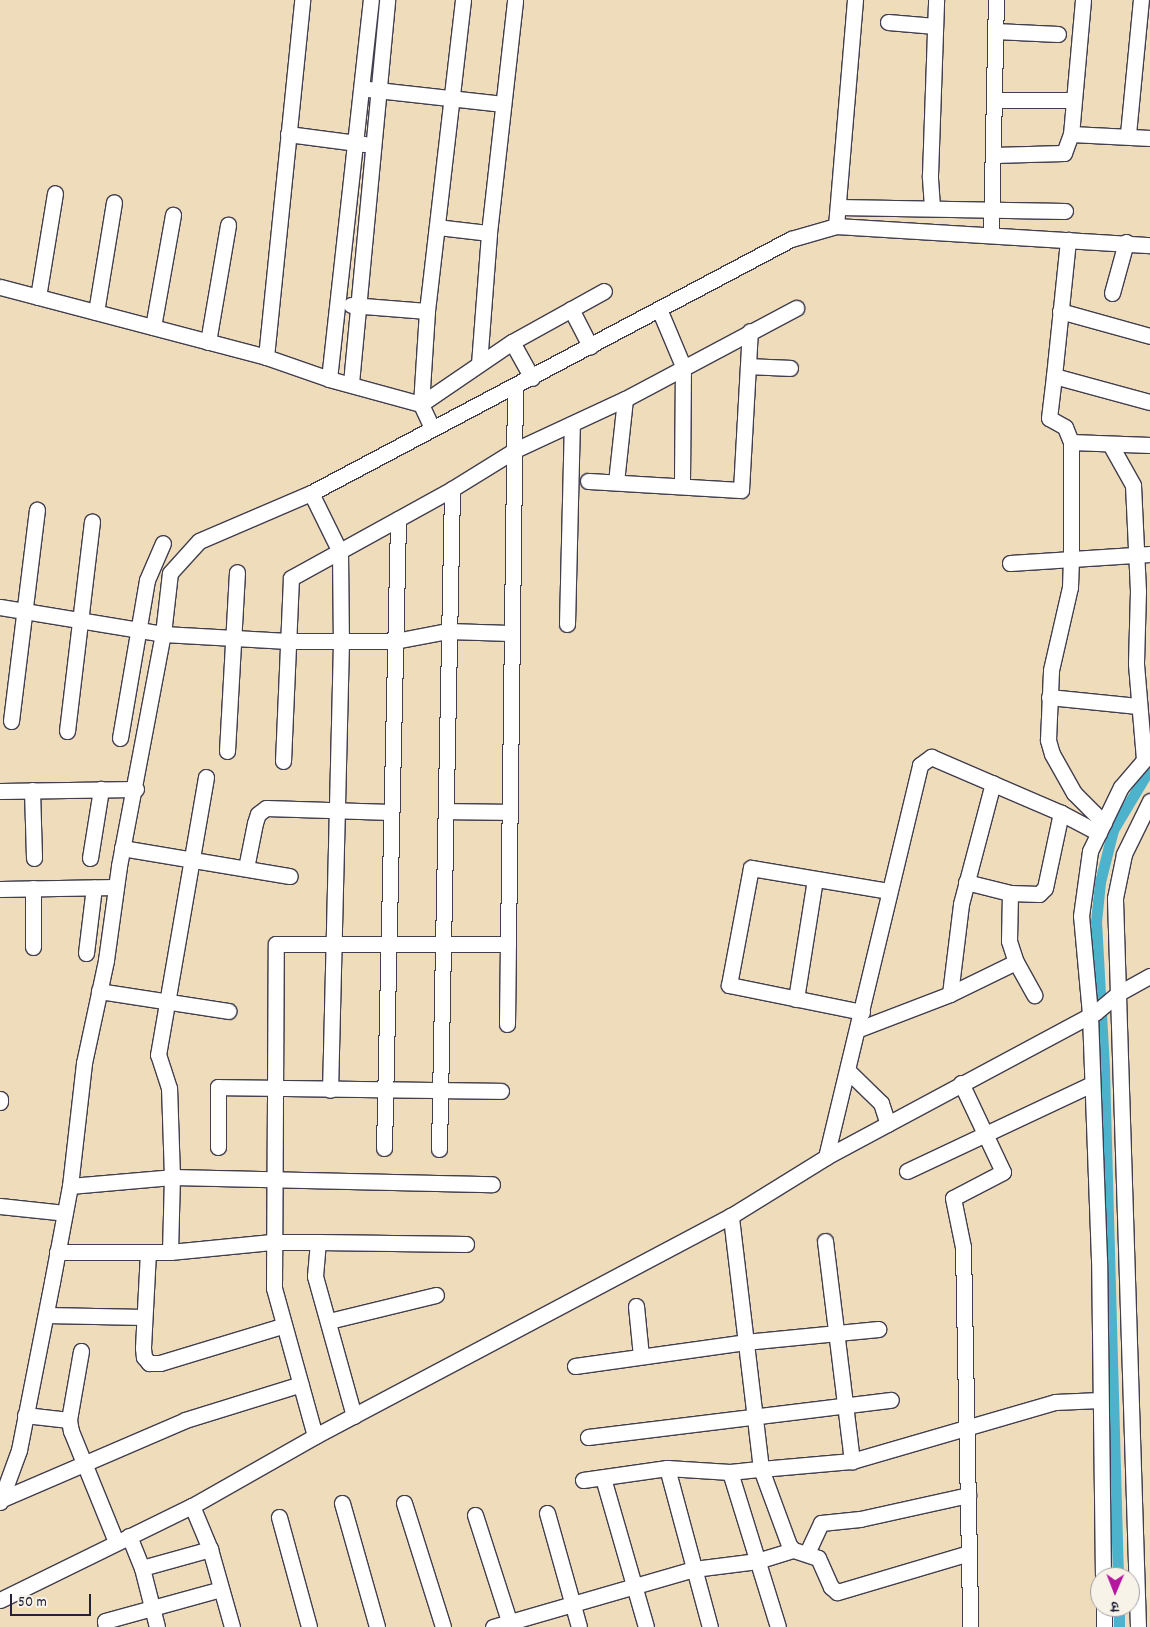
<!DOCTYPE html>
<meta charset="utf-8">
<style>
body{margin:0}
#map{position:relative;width:1150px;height:1627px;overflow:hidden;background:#efdcba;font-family:Dekko,"Playpen Sans Deva",sans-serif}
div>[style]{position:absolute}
.canal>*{height:11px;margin:-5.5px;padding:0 5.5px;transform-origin:5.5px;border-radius:5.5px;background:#4db3cc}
.roads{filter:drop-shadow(1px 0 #413e4e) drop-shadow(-1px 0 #413e4e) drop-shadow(0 1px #413e4e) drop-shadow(0 -1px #413e4e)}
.minor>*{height:15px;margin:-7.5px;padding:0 7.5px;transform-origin:7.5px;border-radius:7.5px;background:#fff}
span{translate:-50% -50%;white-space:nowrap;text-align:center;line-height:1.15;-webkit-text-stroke:4px #f7f3e8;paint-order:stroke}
.north{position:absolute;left:1090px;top:1567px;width:50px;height:50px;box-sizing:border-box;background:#f7f3e8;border:1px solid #a29fa3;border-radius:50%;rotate:181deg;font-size:14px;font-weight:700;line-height:20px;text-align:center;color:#22223b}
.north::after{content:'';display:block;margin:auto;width:18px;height:22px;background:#b5179e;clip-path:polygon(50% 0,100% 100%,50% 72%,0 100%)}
.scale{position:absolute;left:10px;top:1594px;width:81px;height:22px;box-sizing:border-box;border:2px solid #22223b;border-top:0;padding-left:6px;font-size:15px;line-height:18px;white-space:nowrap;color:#22223b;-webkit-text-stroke:4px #f7f3e8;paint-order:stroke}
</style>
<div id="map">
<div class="canal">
<div style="left:1118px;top:1577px;width:509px;rotate:-91.58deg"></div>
<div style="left:1104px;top:1068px;width:146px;rotate:-93.1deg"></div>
<div style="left:1096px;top:922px;width:40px;rotate:-84.3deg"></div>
<div style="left:1100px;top:882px;width:54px;rotate:-76deg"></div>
<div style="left:1113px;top:830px;width:72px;rotate:-59.2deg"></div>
<div style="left:1119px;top:1607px;width:20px;rotate:90deg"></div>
</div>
<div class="roads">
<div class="minor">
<div style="left:1083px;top:0;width:135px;rotate:95.1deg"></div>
<div style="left:1071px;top:134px;width:79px;rotate:2.9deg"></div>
<div style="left:888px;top:22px;width:47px;rotate:4.9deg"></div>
<div style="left:995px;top:31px;width:63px;rotate:2.7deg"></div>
<div style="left:368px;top:89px;width:136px;rotate:6.3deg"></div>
<div style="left:995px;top:100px;width:78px"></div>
<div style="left:288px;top:134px;width:77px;rotate:7.5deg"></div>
<div style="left:1128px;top:134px;width:135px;rotate:-84.5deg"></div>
<div style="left:993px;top:155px;width:71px;rotate:-1.6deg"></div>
<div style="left:1064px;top:153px;width:20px;rotate:-70deg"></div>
<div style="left:838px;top:207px;width:227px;rotate:1deg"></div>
<div style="left:932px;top:207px;width:32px;rotate:-94deg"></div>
<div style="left:930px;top:175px;width:175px;rotate:-88deg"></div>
<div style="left:836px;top:226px;width:227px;rotate:-85.2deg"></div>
<div style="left:437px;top:227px;width:52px;rotate:6.6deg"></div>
<div style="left:991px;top:235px;width:235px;rotate:-88.8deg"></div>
<div style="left:0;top:287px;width:275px;rotate:14.7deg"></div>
<div style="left:266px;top:357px;width:67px;rotate:19.2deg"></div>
<div style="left:329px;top:379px;width:95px;rotate:15.2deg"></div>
<div style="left:421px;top:404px;width:110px;rotate:-34.3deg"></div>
<div style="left:512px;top:342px;width:105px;rotate:-29deg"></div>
<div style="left:1112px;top:293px;width:53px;rotate:-74.6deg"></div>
<div style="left:38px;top:297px;width:105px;rotate:-80.7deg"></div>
<div style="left:351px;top:305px;width:76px;rotate:4.5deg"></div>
<div style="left:571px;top:309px;width:42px;rotate:62.8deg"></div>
<div style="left:659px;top:309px;width:62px;rotate:67.2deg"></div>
<div style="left:683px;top:366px;width:120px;rotate:90.5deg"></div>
<div style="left:1060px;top:311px;width:93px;rotate:15.5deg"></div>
<div style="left:96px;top:312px;width:111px;rotate:-80.7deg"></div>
<div style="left:153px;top:327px;width:114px;rotate:-79.9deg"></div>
<div style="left:208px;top:342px;width:119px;rotate:-80.3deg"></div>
<div style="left:512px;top:342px;width:41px;rotate:60.9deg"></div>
<div style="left:266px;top:357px;width:359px;rotate:-84.2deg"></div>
<div style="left:479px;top:364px;width:131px;rotate:-85.6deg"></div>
<div style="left:489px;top:233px;width:234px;rotate:-83.6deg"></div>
<div style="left:748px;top:366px;width:42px;rotate:2.7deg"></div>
<div style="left:1054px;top:376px;width:137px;rotate:-84.1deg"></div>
<div style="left:329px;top:379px;width:381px;rotate:-83.7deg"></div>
<div style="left:351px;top:383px;width:385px;rotate:-84.6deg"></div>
<div style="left:432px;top:428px;width:26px;rotate:-115deg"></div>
<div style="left:421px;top:404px;width:93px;rotate:-86.3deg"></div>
<div style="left:427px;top:311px;width:313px;rotate:-83.4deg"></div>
<div style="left:1071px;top:442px;width:79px;rotate:2.2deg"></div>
<div style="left:1110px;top:444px;width:47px;rotate:60.7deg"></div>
<div style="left:1133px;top:485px;width:106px;rotate:87.3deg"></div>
<div style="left:1138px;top:591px;width:73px;rotate:91.6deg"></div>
<div style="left:1136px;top:664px;width:96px;rotate:85.2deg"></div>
<div style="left:588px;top:481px;width:153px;rotate:3.4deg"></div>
<div style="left:741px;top:490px;width:159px;rotate:-86.8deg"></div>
<div style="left:616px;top:482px;width:83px;rotate:-83.8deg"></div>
<div style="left:311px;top:493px;width:66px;rotate:63.8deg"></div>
<div style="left:340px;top:552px;width:90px;rotate:89.4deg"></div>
<div style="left:341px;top:642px;width:448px;rotate:91.4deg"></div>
<div style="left:1010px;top:563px;width:140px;rotate:-3.7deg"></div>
<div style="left:0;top:607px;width:165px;rotate:9.4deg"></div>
<div style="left:163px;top:634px;width:125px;rotate:3.2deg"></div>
<div style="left:288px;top:641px;width:107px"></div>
<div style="left:395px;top:641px;width:54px;rotate:-10.7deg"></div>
<div style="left:448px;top:631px;width:63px;rotate:1.8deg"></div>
<div style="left:567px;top:624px;width:200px;rotate:-88.6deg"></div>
<div style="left:1049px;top:697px;width:89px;rotate:5.8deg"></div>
<div style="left:11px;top:721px;width:213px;rotate:-83deg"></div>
<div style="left:67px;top:731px;width:211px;rotate:-83.2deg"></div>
<div style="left:120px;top:738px;width:160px;rotate:-80.3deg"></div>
<div style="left:147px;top:580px;width:40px;rotate:-66.6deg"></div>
<div style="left:227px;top:751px;width:179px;rotate:-86.8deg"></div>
<div style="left:283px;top:761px;width:183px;rotate:-87.5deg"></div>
<div style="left:291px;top:578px;width:184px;rotate:-28.9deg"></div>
<div style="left:452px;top:489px;width:74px;rotate:-31.8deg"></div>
<div style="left:515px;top:450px;width:121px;rotate:-24.9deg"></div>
<div style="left:625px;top:399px;width:194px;rotate:-28deg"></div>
<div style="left:32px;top:790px;width:68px;rotate:88.3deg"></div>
<div style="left:0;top:791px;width:136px;rotate:-0.8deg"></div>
<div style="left:446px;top:811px;width:63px;rotate:0.9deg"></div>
<div style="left:1104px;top:823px;width:42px;rotate:-135deg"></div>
<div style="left:1074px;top:793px;width:45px;rotate:-119.4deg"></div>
<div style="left:1052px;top:754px;width:15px;rotate:-106deg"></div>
<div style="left:1048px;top:740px;width:70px;rotate:-87.5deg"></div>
<div style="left:1051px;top:670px;width:85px;rotate:-77.1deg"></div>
<div style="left:1070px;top:587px;width:26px;rotate:-88deg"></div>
<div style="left:1071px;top:561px;width:119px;rotate:-90deg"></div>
<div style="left:1071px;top:442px;width:16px;rotate:-112deg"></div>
<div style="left:1065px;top:427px;width:18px;rotate:-151deg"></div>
<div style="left:1049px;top:418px;width:42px;rotate:-83.2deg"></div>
<div style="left:1054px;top:376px;width:99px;rotate:15.2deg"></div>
<div style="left:122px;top:848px;width:170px;rotate:9.5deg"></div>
<div style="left:90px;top:858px;width:70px;rotate:-80.9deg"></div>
<div style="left:246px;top:868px;width:46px;rotate:-78.7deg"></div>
<div style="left:255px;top:823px;width:9px;rotate:-72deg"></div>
<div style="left:258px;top:814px;width:10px;rotate:-37deg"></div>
<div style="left:266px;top:808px;width:125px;rotate:1.8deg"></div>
<div style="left:966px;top:882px;width:45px;rotate:14deg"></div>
<div style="left:1010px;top:893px;width:29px;rotate:2deg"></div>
<div style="left:1039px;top:894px;width:8px;rotate:-45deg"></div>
<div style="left:1045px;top:888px;width:77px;rotate:-78deg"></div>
<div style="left:33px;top:888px;width:59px;rotate:90deg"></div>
<div style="left:0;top:889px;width:116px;rotate:-1deg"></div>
<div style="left:1010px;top:893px;width:48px;rotate:91.2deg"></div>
<div style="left:1009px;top:941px;width:22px;rotate:72deg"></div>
<div style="left:1016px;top:962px;width:38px;rotate:61deg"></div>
<div style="left:86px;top:953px;width:66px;rotate:-83.1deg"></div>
<div style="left:99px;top:991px;width:131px;rotate:8.8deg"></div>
<div style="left:950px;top:994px;width:91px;rotate:-83deg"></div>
<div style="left:961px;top:904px;width:125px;rotate:-75.2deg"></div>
<div style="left:796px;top:999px;width:121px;rotate:-81deg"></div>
<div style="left:862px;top:1012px;width:136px;rotate:-168.5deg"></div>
<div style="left:729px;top:985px;width:119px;rotate:-79.4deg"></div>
<div style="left:751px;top:868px;width:139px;rotate:9.5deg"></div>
<div style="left:507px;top:1024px;width:80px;rotate:-89.3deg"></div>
<div style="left:859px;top:1029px;width:97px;rotate:-21deg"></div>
<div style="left:950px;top:994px;width:73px;rotate:-25.9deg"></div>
<div style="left:848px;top:1071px;width:46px;rotate:44.1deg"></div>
<div style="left:881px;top:1103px;width:22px;rotate:72deg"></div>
<div style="left:961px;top:1083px;width:98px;rotate:64.7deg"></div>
<div style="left:1003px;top:1172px;width:56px;rotate:152.5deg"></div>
<div style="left:953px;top:1198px;width:50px;rotate:78.5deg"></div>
<div style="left:963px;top:1247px;width:380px;rotate:88.9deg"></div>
<div style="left:0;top:1102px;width:3px;rotate:-90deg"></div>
<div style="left:218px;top:1147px;width:60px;rotate:-90deg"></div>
<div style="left:218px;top:1087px;width:283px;rotate:0.8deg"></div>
<div style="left:384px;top:1148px;width:629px;rotate:-88.72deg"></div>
<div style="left:439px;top:1149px;width:660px;rotate:-88.87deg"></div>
<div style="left:826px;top:1157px;width:403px;rotate:-76.5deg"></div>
<div style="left:920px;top:765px;width:14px;rotate:-36deg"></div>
<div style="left:931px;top:757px;width:142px;rotate:23.3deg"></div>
<div style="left:1061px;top:813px;width:43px;rotate:27.8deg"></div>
<div style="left:907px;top:1171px;width:204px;rotate:-25.2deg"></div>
<div style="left:70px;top:1186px;width:102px;rotate:-5deg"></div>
<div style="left:172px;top:1177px;width:320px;rotate:1.3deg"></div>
<div style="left:0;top:1206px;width:65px;rotate:6.1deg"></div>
<div style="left:825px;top:1241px;width:222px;rotate:83deg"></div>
<div style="left:57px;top:1252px;width:113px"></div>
<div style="left:170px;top:1252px;width:102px;rotate:-5.6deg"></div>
<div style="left:272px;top:1242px;width:46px"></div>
<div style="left:148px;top:1252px;width:96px;rotate:93deg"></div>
<div style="left:143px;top:1348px;width:9px;rotate:84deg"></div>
<div style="left:144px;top:1357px;width:8px;rotate:50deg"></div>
<div style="left:149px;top:1363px;width:11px"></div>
<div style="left:160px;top:1363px;width:127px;rotate:-16.9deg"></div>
<div style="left:170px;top:1252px;width:75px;rotate:-88.5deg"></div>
<div style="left:172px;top:1177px;width:89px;rotate:-91.9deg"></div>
<div style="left:169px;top:1088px;width:35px;rotate:-108deg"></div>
<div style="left:158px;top:1055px;width:282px;rotate:-80.2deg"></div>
<div style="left:636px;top:1306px;width:50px;rotate:84.3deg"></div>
<div style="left:46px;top:1315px;width:98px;rotate:1.2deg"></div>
<div style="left:329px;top:1321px;width:110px;rotate:-13.7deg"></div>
<div style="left:81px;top:1351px;width:70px;rotate:99.9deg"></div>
<div style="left:69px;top:1420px;width:11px;rotate:80deg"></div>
<div style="left:71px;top:1431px;width:120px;rotate:67.9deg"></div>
<div style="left:575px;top:1366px;width:172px;rotate:-8deg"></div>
<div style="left:745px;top:1342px;width:134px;rotate:-5.6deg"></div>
<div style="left:25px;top:1415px;width:44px;rotate:6.5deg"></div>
<div style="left:354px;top:1416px;width:145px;rotate:-105.6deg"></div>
<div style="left:315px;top:1276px;width:34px;rotate:-85deg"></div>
<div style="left:318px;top:1242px;width:148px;rotate:0.8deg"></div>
<div style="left:315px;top:1436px;width:154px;rotate:-105.5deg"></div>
<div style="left:274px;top:1288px;width:344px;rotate:-89.7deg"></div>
<div style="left:276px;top:944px;width:232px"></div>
<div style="left:508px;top:944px;width:557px;rotate:-89.28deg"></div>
<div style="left:588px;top:1437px;width:305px;rotate:-7deg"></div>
<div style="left:667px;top:1468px;width:165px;rotate:74.9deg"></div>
<div style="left:730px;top:1472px;width:162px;rotate:72.8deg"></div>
<div style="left:603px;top:1478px;width:155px;rotate:73.9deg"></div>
<div style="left:583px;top:1480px;width:85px;rotate:-8.1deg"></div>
<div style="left:667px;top:1468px;width:63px;rotate:3.6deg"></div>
<div style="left:730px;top:1472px;width:31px;rotate:-6deg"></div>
<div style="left:761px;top:1469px;width:255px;rotate:-96.8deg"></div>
<div style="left:2px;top:1499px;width:199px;rotate:-23.3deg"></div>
<div style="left:185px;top:1420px;width:121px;rotate:-17.2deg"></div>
<div style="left:0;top:1502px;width:55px;rotate:-69.9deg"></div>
<div style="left:19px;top:1450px;width:171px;rotate:-78.9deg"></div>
<div style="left:52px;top:1282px;width:98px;rotate:-79.4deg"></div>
<div style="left:70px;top:1186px;width:124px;rotate:-83.5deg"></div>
<div style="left:84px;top:1063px;width:105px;rotate:-77.9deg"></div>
<div style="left:106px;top:960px;width:95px;rotate:-82.1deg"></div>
<div style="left:119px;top:866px;width:236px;rotate:-79.3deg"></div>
<div style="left:163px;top:634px;width:61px;rotate:-83.5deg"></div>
<div style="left:170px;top:573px;width:43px;rotate:-47.8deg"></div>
<div style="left:199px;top:541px;width:122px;rotate:-23.2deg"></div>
<div style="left:311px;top:493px;width:543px;rotate:-27.89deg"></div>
<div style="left:791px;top:239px;width:47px;rotate:-16.1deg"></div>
<div style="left:836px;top:226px;width:315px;rotate:3.5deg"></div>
<div style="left:342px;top:1503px;width:129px;rotate:74.2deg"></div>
<div style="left:404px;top:1503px;width:130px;rotate:72.5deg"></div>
<div style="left:192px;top:1506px;width:47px;rotate:67.3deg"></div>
<div style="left:210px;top:1549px;width:81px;rotate:74.2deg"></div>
<div style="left:547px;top:1513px;width:118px;rotate:74.3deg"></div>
<div style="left:475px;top:1515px;width:118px;rotate:72.2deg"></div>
<div style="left:279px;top:1517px;width:114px;rotate:74.7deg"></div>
<div style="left:129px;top:1536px;width:35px;rotate:68deg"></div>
<div style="left:142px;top:1568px;width:61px;rotate:75.7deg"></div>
<div style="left:807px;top:1553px;width:33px;rotate:-65deg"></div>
<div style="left:821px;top:1523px;width:39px;rotate:-6deg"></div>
<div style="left:860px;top:1519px;width:111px;rotate:-12.5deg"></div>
<div style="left:969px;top:1553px;width:138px;rotate:163.5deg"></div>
<div style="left:837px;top:1592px;width:8px;rotate:-140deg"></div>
<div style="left:831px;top:1587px;width:32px;rotate:-114deg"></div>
<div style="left:818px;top:1558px;width:26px;rotate:-162deg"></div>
<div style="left:793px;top:1550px;width:6px;rotate:-129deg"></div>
<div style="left:789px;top:1545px;width:81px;rotate:-110.2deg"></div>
<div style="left:761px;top:1469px;width:91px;rotate:-5deg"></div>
<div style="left:852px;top:1461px;width:211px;rotate:-16.2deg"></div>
<div style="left:1055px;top:1402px;width:45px;rotate:-2.5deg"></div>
<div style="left:142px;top:1568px;width:71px;rotate:-15.6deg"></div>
<div style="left:1103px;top:1577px;width:317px;rotate:-90.7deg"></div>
<div style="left:1099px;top:1260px;width:246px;rotate:-92.1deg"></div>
<div style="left:1090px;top:1014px;width:98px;rotate:-95.2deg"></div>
<div style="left:1081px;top:916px;width:66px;rotate:-82.1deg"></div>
<div style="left:1090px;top:851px;width:71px;rotate:-64.2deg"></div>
<div style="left:1121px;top:787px;width:45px;rotate:-49.5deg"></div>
<div style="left:0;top:1600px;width:214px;rotate:-26.1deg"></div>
<div style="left:192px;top:1506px;width:142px;rotate:-29.6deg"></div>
<div style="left:315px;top:1436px;width:471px;rotate:-27.9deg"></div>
<div style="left:731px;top:1216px;width:112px;rotate:-31.8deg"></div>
<div style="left:826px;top:1157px;width:306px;rotate:-28.2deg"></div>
<div style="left:1096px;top:1012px;width:30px;rotate:-40deg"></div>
<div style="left:1119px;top:993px;width:35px;rotate:-29deg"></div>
<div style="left:1104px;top:1607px;width:20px;rotate:90deg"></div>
<div style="left:106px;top:1627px;width:6px;rotate:-99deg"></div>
<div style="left:105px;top:1621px;width:120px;rotate:-15.4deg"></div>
<div style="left:493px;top:1627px;width:209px;rotate:-16.1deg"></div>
<div style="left:694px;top:1569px;width:64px;rotate:-7.2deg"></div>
<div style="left:757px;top:1561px;width:38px;rotate:-17deg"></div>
<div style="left:1138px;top:1627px;width:729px;rotate:-91.81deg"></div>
<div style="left:1115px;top:898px;width:45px;rotate:-78.4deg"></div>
<div style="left:1124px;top:854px;width:59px;rotate:-63.9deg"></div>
</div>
</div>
<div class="north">उ</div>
<div class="scale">50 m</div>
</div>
